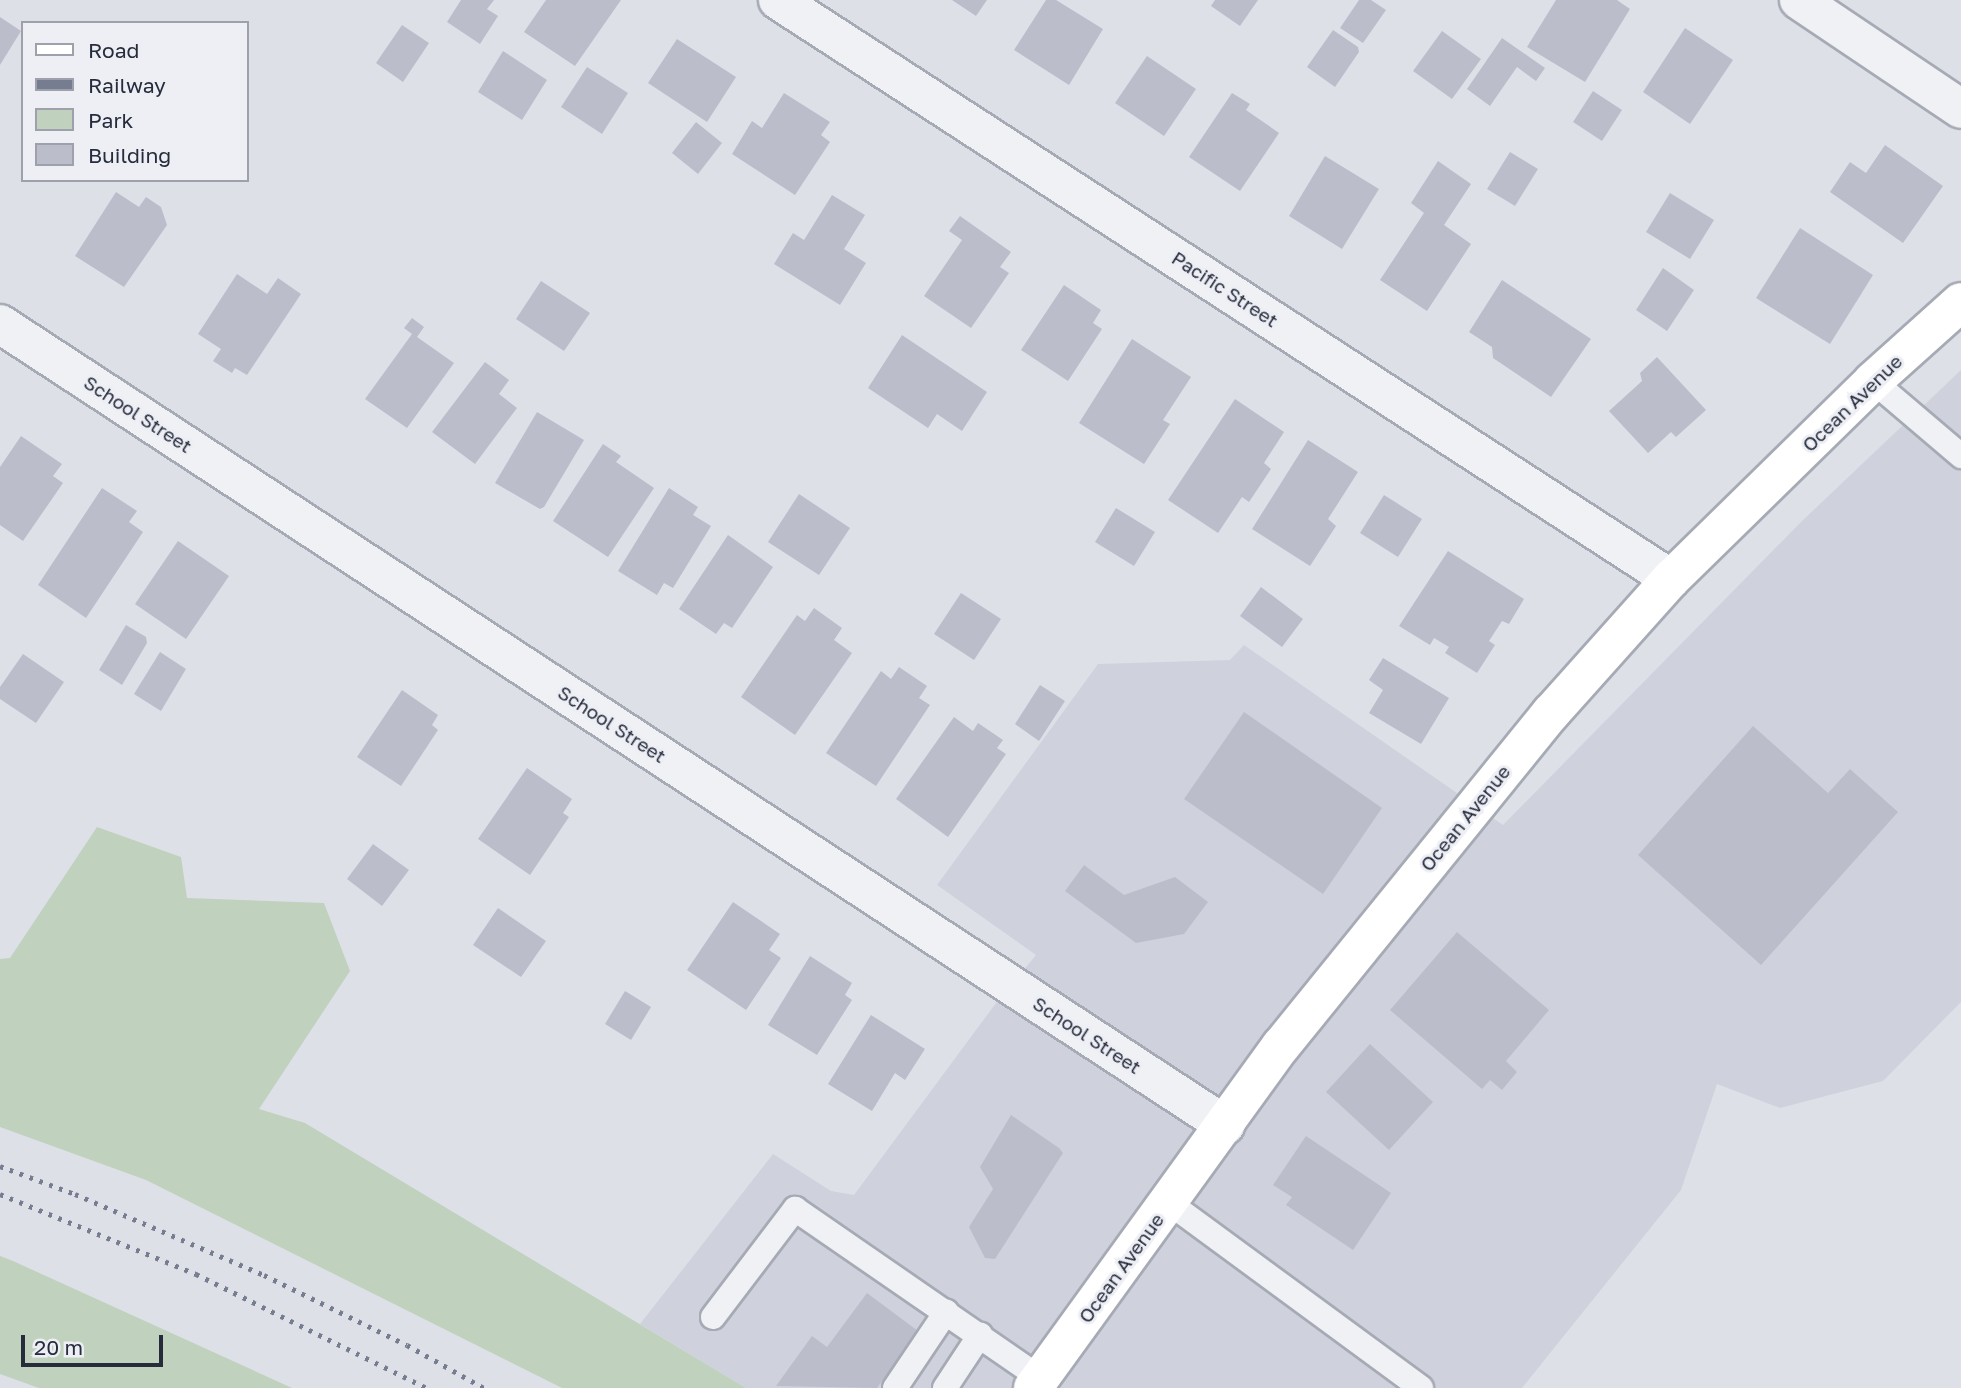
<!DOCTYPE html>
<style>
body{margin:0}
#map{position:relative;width:1961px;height:1388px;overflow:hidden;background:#dde0e7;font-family:"Golos Text",sans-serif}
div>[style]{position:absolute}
.built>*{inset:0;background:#cfd2dc}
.green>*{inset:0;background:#c0d1be}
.building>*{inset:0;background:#bbbeca}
.roads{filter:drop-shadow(2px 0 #a6aab4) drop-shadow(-2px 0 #a6aab4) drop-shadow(0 2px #a6aab4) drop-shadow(0 -2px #a6aab4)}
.service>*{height:24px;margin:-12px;padding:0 12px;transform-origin:12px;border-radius:12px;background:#f0f1f5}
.minor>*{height:38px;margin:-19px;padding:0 19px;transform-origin:19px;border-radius:19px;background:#f0f1f5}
.secondary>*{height:38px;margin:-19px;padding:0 19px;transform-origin:19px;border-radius:19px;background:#fff}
.rail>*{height:5px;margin-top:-2.5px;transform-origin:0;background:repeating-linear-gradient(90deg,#777d90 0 3.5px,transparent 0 10.5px)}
span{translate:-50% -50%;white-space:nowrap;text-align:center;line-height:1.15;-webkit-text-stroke:6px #edeff5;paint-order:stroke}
.street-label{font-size:19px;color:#272c3d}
.legend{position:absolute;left:21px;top:21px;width:228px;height:161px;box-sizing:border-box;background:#edeff5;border:2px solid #9ea1ab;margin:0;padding:9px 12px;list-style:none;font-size:21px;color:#272c3d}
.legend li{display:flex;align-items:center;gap:14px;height:35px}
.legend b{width:35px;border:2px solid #9ea1ab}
.scale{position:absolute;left:21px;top:1335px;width:142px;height:32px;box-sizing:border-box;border:4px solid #272c3d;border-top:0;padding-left:9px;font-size:21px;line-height:24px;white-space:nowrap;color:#272c3d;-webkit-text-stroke:5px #edeff5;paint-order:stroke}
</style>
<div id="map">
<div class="built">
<div style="clip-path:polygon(1961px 370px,1961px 1002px,1883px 1081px,1780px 1108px,1717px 1084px,1681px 1190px,1522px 1388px,746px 1388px,640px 1324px,773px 1154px,831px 1191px,854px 1195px,993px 1007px,1036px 955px,937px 885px,1098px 664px,1230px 660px,1244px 645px,1503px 825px,1801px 522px)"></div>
</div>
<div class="green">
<div style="clip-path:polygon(97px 827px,181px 857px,187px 898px,324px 903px,350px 971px,259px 1109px,305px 1123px,746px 1388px,562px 1388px,146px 1180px,0 1127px,0 959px,10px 958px)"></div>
<div style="clip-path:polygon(0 1256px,13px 1261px,292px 1388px,39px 1388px,0 1374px)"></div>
</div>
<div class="building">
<div style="clip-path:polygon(461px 0,494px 0,487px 9px,498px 16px,480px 44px,447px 22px)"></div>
<div style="clip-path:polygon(546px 0,621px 0,575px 66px,524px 32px)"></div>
<div style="clip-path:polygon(952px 0,987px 0,976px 16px)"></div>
<div style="clip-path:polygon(1046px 0,1056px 0,1103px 29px,1069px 85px,1014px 50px)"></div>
<div style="clip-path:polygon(1215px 0,1258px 0,1240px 26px,1211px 6px)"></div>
<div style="clip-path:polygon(1359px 0,1371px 0,1386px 10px,1363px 43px,1340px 28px)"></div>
<div style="clip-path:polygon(1556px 0,1617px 0,1630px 9px,1585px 82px,1527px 47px)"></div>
<div style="clip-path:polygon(0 17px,21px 31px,0 65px)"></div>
<div style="clip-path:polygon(402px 25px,429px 43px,403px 82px,376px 63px)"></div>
<div style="clip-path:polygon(1685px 28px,1733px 60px,1690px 124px,1643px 92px)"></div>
<div style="clip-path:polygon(1333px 30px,1358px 47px,1359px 52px,1335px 87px,1307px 67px)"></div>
<div style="clip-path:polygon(1442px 31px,1481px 59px,1452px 99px,1413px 71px)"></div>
<div style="clip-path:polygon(1502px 38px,1545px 68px,1536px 81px,1517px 67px,1490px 106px,1467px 89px)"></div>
<div style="clip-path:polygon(677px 39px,736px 77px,707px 122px,648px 83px)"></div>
<div style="clip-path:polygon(503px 51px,547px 80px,522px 120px,478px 92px)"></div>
<div style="clip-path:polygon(1147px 56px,1196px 89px,1164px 136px,1115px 103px)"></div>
<div style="clip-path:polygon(587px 67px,628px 93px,602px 134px,561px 107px)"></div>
<div style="clip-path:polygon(1593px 91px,1622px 110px,1602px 141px,1573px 122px)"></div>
<div style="clip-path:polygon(784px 93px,830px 122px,821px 135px,830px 142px,795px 195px,732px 154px,752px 121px,762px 128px)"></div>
<div style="clip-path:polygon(1232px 93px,1250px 104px,1246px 110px,1279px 133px,1240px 191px,1189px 157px)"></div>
<div style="clip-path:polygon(696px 122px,722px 143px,698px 174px,672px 153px)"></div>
<div style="clip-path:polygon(1885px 145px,1943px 186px,1903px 243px,1830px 192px,1850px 162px,1866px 173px)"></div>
<div style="clip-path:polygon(1510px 152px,1538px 169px,1515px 206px,1487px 189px)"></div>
<div style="clip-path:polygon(1325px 156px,1379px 189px,1342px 249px,1289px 216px)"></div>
<div style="clip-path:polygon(1438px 161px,1471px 184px,1444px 225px,1471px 244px,1427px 311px,1380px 280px,1424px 213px,1411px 203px)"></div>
<div style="clip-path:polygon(116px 192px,139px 207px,146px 197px,161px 207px,167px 225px,124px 287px,75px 256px)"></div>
<div style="clip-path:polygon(1670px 193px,1714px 220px,1690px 259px,1646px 232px)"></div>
<div style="clip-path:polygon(832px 195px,865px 215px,844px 249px,866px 263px,840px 305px,774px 264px,793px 233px,804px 240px)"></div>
<div style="clip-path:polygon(960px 216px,1011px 252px,1000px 267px,1009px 273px,971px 328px,924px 296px,962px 240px,949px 231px)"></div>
<div style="clip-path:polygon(1800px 228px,1873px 275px,1830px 344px,1756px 298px)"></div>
<div style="clip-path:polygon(1663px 268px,1694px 290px,1667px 331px,1636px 310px)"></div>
<div style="clip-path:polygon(237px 274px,267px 294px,278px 278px,301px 294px,247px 375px,235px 368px,232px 373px,213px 361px,221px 349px,198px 334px)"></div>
<div style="clip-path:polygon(1502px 280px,1591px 339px,1551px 397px,1493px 358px,1492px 347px,1469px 332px)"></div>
<div style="clip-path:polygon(541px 281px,590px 313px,564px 351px,516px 319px)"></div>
<div style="clip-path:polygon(1064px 285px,1101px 310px,1093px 323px,1102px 329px,1068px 381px,1021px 350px)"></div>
<div style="clip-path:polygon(412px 318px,424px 327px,417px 337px,454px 363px,407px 428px,365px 399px,412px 334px,404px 328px)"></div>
<div style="clip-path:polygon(902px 335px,987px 392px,962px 431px,937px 414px,928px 428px,868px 388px)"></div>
<div style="clip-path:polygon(1132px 339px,1191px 377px,1163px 420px,1170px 424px,1144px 464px,1079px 423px)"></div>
<div style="clip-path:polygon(1657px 357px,1706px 410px,1676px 437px,1671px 432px,1648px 453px,1609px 411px,1642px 381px,1640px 373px)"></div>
<div style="clip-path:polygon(485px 362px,509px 380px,499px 394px,517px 408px,475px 464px,432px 432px)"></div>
<div style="clip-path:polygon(1235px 399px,1284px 432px,1264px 463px,1271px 469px,1249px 502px,1242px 497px,1218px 533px,1168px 500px)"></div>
<div style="clip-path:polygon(537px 412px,584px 440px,544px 507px,540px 509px,495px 483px)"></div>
<div style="clip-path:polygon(21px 436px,62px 464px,53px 476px,63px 483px,23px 541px,0 525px,0 467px)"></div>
<div style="clip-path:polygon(1308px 440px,1358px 472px,1328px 519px,1336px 526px,1310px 566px,1252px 529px)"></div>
<div style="clip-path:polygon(603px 444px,621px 456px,616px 462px,654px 488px,608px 557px,553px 521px)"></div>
<div style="clip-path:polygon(102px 488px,137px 511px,129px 522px,143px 532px,86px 618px,38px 585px)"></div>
<div style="clip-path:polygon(669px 488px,698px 507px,693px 515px,711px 526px,673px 588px,664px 583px,657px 595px,618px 571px)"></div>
<div style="clip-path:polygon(799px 494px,850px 528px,819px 575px,768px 542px)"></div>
<div style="clip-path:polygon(1384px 495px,1422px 519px,1398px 557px,1360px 533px)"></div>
<div style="clip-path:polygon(1116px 508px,1155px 532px,1134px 566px,1095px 542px)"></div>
<div style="clip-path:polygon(728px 535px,773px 567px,732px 628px,724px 623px,716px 634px,679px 609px)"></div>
<div style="clip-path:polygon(178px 541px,229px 576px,186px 639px,135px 604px)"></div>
<div style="clip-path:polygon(1448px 551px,1524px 599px,1509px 624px,1502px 621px,1489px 641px,1495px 645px,1477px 673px,1445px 653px,1449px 647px,1434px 638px,1430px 645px,1399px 626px)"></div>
<div style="clip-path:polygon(1261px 587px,1303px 619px,1282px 647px,1240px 616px)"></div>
<div style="clip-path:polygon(961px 593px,1001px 619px,974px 660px,934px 634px)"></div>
<div style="clip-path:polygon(814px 608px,842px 628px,834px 640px,852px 653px,795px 735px,741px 697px,797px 615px,805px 621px)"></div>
<div style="clip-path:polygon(126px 625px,146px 637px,147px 643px,122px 685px,99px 670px)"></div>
<div style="clip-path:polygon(160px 652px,186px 669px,161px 711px,134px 694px)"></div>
<div style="clip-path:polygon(23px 654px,64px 682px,36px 723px,0 699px,0 687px)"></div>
<div style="clip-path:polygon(1383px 658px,1449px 698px,1421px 744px,1369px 713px,1383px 690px,1369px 680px)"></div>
<div style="clip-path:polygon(899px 667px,927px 686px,919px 698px,930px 705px,876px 786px,826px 753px,881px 671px,891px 679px)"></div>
<div style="clip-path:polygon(1040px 685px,1065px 701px,1039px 741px,1015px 724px)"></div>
<div style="clip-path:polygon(402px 690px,438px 715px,432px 725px,438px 730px,401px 786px,357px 757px)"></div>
<div style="clip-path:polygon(1244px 712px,1382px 808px,1323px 894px,1184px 799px)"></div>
<div style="clip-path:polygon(954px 717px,973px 731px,978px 723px,1003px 740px,997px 748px,1006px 754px,948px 837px,896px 799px)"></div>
<div style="clip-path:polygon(1753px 726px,1828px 793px,1850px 769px,1898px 812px,1761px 965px,1638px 855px)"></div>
<div style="clip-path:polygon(527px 768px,572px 799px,563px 813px,569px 817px,530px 875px,478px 839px)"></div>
<div style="clip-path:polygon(373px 844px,409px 870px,382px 906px,347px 879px)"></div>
<div style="clip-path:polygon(1084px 865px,1124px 895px,1175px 877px,1208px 902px,1184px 934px,1136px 943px,1065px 891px)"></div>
<div style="clip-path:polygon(733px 902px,780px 934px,769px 950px,781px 958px,746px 1010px,687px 970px)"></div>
<div style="clip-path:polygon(498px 908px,546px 941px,521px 977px,473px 945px)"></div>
<div style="clip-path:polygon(1457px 932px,1549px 1010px,1506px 1061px,1517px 1072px,1502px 1090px,1490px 1080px,1482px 1089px,1390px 1010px)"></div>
<div style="clip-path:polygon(810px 956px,852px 983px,845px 995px,852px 1000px,817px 1055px,768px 1025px)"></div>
<div style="clip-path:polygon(625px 991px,651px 1007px,631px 1040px,605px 1024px)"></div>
<div style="clip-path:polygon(871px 1015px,925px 1049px,905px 1080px,895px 1073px,872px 1111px,828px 1084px)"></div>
<div style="clip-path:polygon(1370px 1044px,1433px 1102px,1389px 1150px,1326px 1092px)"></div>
<div style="clip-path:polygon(1011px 1115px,1059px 1148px,1063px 1153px,995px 1259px,985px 1258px,969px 1227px,993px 1189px,980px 1167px)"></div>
<div style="clip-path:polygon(1306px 1136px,1391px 1193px,1353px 1250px,1286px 1205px,1292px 1197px,1273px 1185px)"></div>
<div style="clip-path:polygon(867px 1293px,918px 1331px,877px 1388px,776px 1386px,812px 1336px,827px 1347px)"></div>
</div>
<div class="roads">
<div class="service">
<div style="left:1873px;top:381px;width:116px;rotate:40.4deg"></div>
<div style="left:1168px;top:1202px;width:314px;rotate:36.3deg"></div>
<div style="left:713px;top:1317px;width:136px;rotate:-52.8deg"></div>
<div style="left:795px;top:1209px;width:298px;rotate:34.6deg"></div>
<div style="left:895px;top:1388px;width:92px;rotate:-56.1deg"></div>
<div style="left:945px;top:1388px;width:64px;rotate:-56.6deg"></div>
</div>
<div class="minor">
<div style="left:778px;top:0;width:1064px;rotate:32.96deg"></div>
<div style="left:1799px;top:0;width:195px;rotate:33.9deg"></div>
<div style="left:0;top:324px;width:1464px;rotate:33.18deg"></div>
</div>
<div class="secondary">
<div style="left:1033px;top:1388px;width:422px;rotate:-54.1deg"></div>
<div style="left:1281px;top:1046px;width:429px;rotate:-51deg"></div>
<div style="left:1551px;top:713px;width:180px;rotate:-48.2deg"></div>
<div style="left:1671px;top:579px;width:283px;rotate:-44.4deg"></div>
<div style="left:1873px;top:381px;width:118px;rotate:-41.9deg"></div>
</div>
</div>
<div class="rail">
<div style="left:0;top:1166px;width:80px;rotate:20.5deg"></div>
<div style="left:75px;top:1194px;width:206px;rotate:23.2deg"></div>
<div style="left:264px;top:1275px;width:159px;rotate:26.1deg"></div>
<div style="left:407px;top:1345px;width:88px;rotate:29.2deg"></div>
<div style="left:0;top:1194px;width:212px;rotate:22.2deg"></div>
<div style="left:196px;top:1274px;width:258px;rotate:26.3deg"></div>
</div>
<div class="street-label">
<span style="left:1225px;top:289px;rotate:33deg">Pacific Street</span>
<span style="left:1852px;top:403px;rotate:-44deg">Ocean Avenue</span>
<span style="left:138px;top:414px;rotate:33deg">School Street</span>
<span style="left:612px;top:724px;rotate:33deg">School Street</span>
<span style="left:1465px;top:818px;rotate:-51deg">Ocean Avenue</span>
<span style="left:1087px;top:1035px;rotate:33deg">School Street</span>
<span style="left:1121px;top:1268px;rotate:-54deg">Ocean Avenue</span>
</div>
<ul class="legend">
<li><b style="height:9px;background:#fff"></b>Road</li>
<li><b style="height:9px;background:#777d90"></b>Railway</li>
<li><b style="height:19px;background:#c0d1be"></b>Park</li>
<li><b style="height:19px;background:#bbbeca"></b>Building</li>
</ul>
<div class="scale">20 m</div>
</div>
